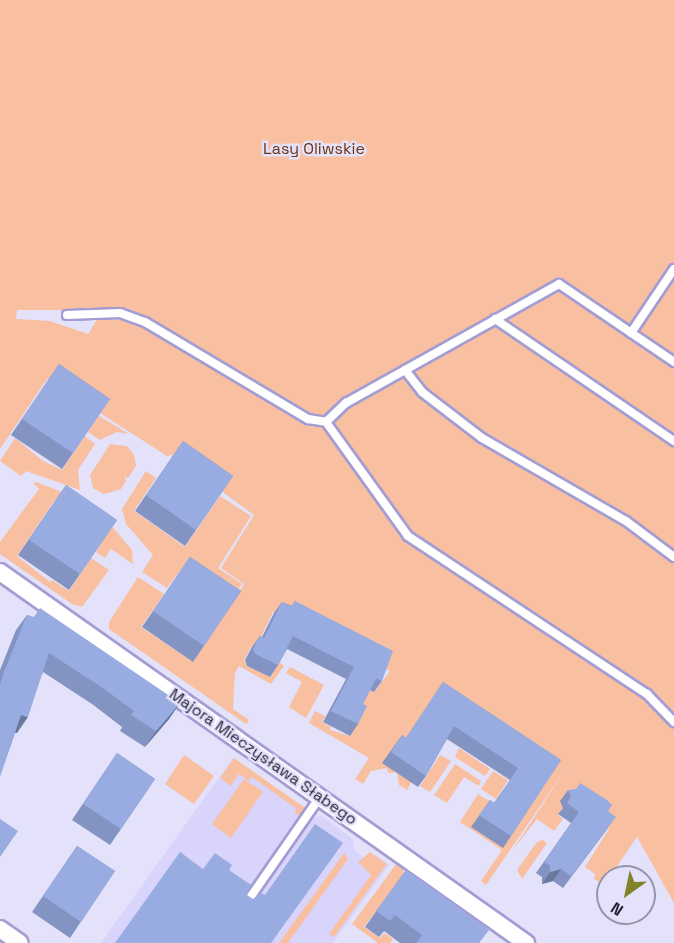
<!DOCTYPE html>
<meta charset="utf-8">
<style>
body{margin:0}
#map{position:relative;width:674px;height:943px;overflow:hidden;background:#e4e2fa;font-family:"Space Grotesk",sans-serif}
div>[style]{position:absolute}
.built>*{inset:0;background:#d8d4fc}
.green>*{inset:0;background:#f8bfa0}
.roads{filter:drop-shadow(2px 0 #a39dd4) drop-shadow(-2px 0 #a39dd4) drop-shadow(0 2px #a39dd4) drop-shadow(0 -2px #a39dd4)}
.service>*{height:8px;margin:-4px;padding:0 4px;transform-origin:4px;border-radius:4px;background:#fff}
.minor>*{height:16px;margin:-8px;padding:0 8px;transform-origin:8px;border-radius:8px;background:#fff}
.wall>*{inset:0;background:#8494c2}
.shaded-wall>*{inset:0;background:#6b789e}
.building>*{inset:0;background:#99ace1}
span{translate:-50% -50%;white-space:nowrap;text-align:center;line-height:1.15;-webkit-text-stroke:5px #e4e2fa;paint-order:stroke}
.park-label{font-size:16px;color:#6a3411}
.street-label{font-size:16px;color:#211e33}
.north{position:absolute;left:596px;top:865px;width:60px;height:60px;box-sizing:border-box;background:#e4e2fa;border:2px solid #9694aa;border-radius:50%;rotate:213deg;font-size:16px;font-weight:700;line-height:24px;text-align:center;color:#211e33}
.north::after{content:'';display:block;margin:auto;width:21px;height:27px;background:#82822b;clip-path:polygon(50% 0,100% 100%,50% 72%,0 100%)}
</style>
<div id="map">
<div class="built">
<div style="clip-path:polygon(233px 758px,313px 818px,322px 816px,353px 839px,354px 850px,364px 858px,375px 855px,389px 865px,333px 943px,101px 943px)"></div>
</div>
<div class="green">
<div style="clip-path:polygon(evenodd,0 0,674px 0,674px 903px,637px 837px,604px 885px,594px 879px,595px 874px,585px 867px,609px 829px,571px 795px,558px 815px,563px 819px,554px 831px,537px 819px,512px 851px,569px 764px,486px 885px,481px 881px,502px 850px,460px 822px,478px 794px,493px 803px,479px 825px,553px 771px,452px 704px,407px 790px,399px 785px,397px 772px,388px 773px,387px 768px,371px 771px,363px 784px,355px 779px,369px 758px,309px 723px,315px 711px,325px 716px,322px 722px,331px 727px,330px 730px,350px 736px,368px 690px,374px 692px,390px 671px,273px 612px,255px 649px,251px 647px,244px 660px,247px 666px,270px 677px,278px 661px,284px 666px,271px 684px,239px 666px,235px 673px,233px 709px,249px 720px,246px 724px,109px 629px,109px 622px,138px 577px,164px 594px,141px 627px,193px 662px,244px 584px,221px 568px,254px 515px,172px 455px,167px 456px,47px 379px,0 449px,0 0,17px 310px,93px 310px,96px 321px,88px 334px,50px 321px,16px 319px,17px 310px)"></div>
<div style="clip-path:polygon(99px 415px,99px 416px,129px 434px,117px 432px,100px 440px,88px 432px)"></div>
<div style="clip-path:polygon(85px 436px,95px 444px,78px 470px,80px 490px,26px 471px,21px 476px,0 461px,15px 438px,43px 461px,62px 470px)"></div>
<div style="clip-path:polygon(110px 444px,127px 446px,134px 455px,136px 466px,128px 478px,124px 476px,126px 481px,121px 489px,104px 494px,93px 488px,90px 475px)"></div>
<div style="clip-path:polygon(146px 471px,156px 478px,134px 511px,185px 547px,220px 496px,251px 516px,218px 568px,242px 584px,233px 597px,213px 595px,179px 572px,167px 588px,142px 572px,153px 555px,126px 524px,122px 509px)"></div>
<div style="clip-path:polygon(36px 482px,93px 504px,132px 550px,133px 564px,111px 549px,105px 558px,96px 552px,106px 535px,54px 501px,17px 556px,50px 582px,52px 580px,69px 591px,91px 558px,109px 570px,82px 607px,72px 604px,0 554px,0 542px,39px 489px,34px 484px)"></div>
<div style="clip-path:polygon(290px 667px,324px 685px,306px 718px,289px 707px,302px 682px,286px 673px)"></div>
<div style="clip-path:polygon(459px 748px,490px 769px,485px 776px,455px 757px)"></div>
<div style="clip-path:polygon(184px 755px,214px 776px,194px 804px,165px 784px)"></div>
<div style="clip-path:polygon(440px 755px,451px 761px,430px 792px,420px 786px)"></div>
<div style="clip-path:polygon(234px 758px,305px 808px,301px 815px,294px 814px,297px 809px,252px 777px,249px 781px,239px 774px,231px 786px,220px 778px)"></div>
<div style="clip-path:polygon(455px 764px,481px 781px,479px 786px,464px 777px,447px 803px,434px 795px)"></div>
<div style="clip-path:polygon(493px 771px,508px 780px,496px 799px,481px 789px)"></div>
<div style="clip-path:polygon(244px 779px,263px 792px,231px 838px,212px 824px)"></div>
<div style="clip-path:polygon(543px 840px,547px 843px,522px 879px,517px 870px,537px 842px)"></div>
<div style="clip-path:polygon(370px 852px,387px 864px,334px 937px,329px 934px,371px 875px,358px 862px)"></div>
<div style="clip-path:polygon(344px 853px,348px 859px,288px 943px,279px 943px)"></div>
<div style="clip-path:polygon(392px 857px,402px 864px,404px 875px,364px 927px,380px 938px,384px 933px,393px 939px,390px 943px,378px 943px,352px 924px,397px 863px)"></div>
</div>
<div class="roads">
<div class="service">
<div style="left:67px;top:315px;width:53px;rotate:-2.2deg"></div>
<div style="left:120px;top:313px;width:27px;rotate:20deg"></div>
<div style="left:145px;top:322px;width:190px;rotate:30.8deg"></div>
<div style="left:308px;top:419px;width:18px;rotate:9deg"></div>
<div style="left:326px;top:422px;width:140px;rotate:54.3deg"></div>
<div style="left:408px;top:536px;width:287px;rotate:33.5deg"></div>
<div style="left:647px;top:694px;width:39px;rotate:46deg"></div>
<div style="left:495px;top:319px;width:217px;rotate:34.3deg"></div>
<div style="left:631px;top:333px;width:77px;rotate:-56.1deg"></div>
<div style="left:405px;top:370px;width:28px;rotate:52deg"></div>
<div style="left:422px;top:392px;width:76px;rotate:37.5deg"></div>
<div style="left:482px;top:438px;width:166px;rotate:30deg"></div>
<div style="left:626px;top:521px;width:60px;rotate:36.9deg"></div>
<div style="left:326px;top:422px;width:28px;rotate:-44deg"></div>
<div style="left:346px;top:403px;width:244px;rotate:-29.2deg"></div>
<div style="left:559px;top:284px;width:139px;rotate:34.1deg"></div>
<div style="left:247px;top:902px;width:128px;rotate:-55.2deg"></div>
</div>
<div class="minor">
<div style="left:0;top:572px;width:644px;rotate:35.2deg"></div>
<div style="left:0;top:929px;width:24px;rotate:35deg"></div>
</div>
</div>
<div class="wall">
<div style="clip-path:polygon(59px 364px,110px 399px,62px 469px,11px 435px)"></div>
<div style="clip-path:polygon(183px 441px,233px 476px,185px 546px,135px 511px)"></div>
<div style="clip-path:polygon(66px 485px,117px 520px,69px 590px,18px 555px)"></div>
<div style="clip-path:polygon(190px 557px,241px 591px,193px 662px,142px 627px)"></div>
<div style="clip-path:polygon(295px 601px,382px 681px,374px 692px,370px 690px,363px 704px,358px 724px,350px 736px,323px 722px,346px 679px,287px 649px,278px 665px,270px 677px,247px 666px,245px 660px,252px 647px,260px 636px,262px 637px,274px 613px,282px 602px,292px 606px)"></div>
<div style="clip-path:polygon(27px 615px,180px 703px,169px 719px,145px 747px,120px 731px,122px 727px,92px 704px,43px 672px,17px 733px,15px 733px,0 776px,0 670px,16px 630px)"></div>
<div style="clip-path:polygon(443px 682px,561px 760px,503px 848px,471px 827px,490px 800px,494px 803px,510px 780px,447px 739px,426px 776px,418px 787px,382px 763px,402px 735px,406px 738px)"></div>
<div style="clip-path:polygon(117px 753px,155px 779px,110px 845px,72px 820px)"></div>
<div style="clip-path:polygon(568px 790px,608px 811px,608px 828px,563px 888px,553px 881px,542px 884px,542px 877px,536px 873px,571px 823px,558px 814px,563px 808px,560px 801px)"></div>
<div style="clip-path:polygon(77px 846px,115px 871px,70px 938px,32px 912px)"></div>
<div style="clip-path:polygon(406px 870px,480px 943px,400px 943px,384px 931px,379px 937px,365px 927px)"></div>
</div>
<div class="shaded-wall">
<div style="clip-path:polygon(180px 703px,169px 719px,145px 747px,156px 731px)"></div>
<div style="clip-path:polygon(21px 715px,28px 717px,17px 733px,10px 731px)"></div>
<div style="clip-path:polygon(561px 869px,553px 881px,542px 884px,550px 872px)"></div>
</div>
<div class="building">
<div style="clip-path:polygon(59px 364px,110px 399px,73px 453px,22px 419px)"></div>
<div style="clip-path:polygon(183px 441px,233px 476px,196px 530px,146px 495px)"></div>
<div style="clip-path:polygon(66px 485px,117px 520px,80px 574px,29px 540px)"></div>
<div style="clip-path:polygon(190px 557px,241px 591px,204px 646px,153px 611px)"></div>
<div style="clip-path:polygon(295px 601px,393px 651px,382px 681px,376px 678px,363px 704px,367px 706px,358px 724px,331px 711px,354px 667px,293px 636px,278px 665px,255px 654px,253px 649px,260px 636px,264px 638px,282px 602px,292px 607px)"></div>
<div style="clip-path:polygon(40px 608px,180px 703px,156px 731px,131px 715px,134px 711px,103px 688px,49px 653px,28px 717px,21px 715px,0 776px,0 685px,4px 672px,27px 615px,34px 617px)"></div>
<div style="clip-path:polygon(443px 682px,561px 760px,511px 836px,479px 815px,490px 800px,495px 803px,518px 768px,454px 726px,426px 776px,391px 752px,402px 735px,406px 738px)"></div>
<div style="clip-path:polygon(117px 753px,155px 779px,121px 829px,83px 804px)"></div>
<div style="clip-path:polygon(580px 783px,607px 800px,612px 805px,608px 811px,616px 817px,571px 876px,561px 869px,550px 872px,550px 866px,544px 862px,579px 812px,567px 803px,571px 797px,568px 790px,576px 789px)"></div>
<div style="clip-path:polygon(0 819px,18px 831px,0 857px)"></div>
<div style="clip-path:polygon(315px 824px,343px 843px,271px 943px,115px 943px,180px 852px,203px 869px,215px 853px,232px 865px,229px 870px,251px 885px,247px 895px,253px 899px,261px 893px,265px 895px)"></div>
<div style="clip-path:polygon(77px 846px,115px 871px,81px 922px,43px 896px)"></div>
<div style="clip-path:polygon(406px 870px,489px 930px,479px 943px,416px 943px,422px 935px,395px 915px,390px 921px,376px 911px)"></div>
</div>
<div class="park-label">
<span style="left:314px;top:149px">Lasy Oliwskie</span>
</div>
<div class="street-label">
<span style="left:263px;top:757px;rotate:35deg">Majora Mieczysława Słabego</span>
</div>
<div class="north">N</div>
</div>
